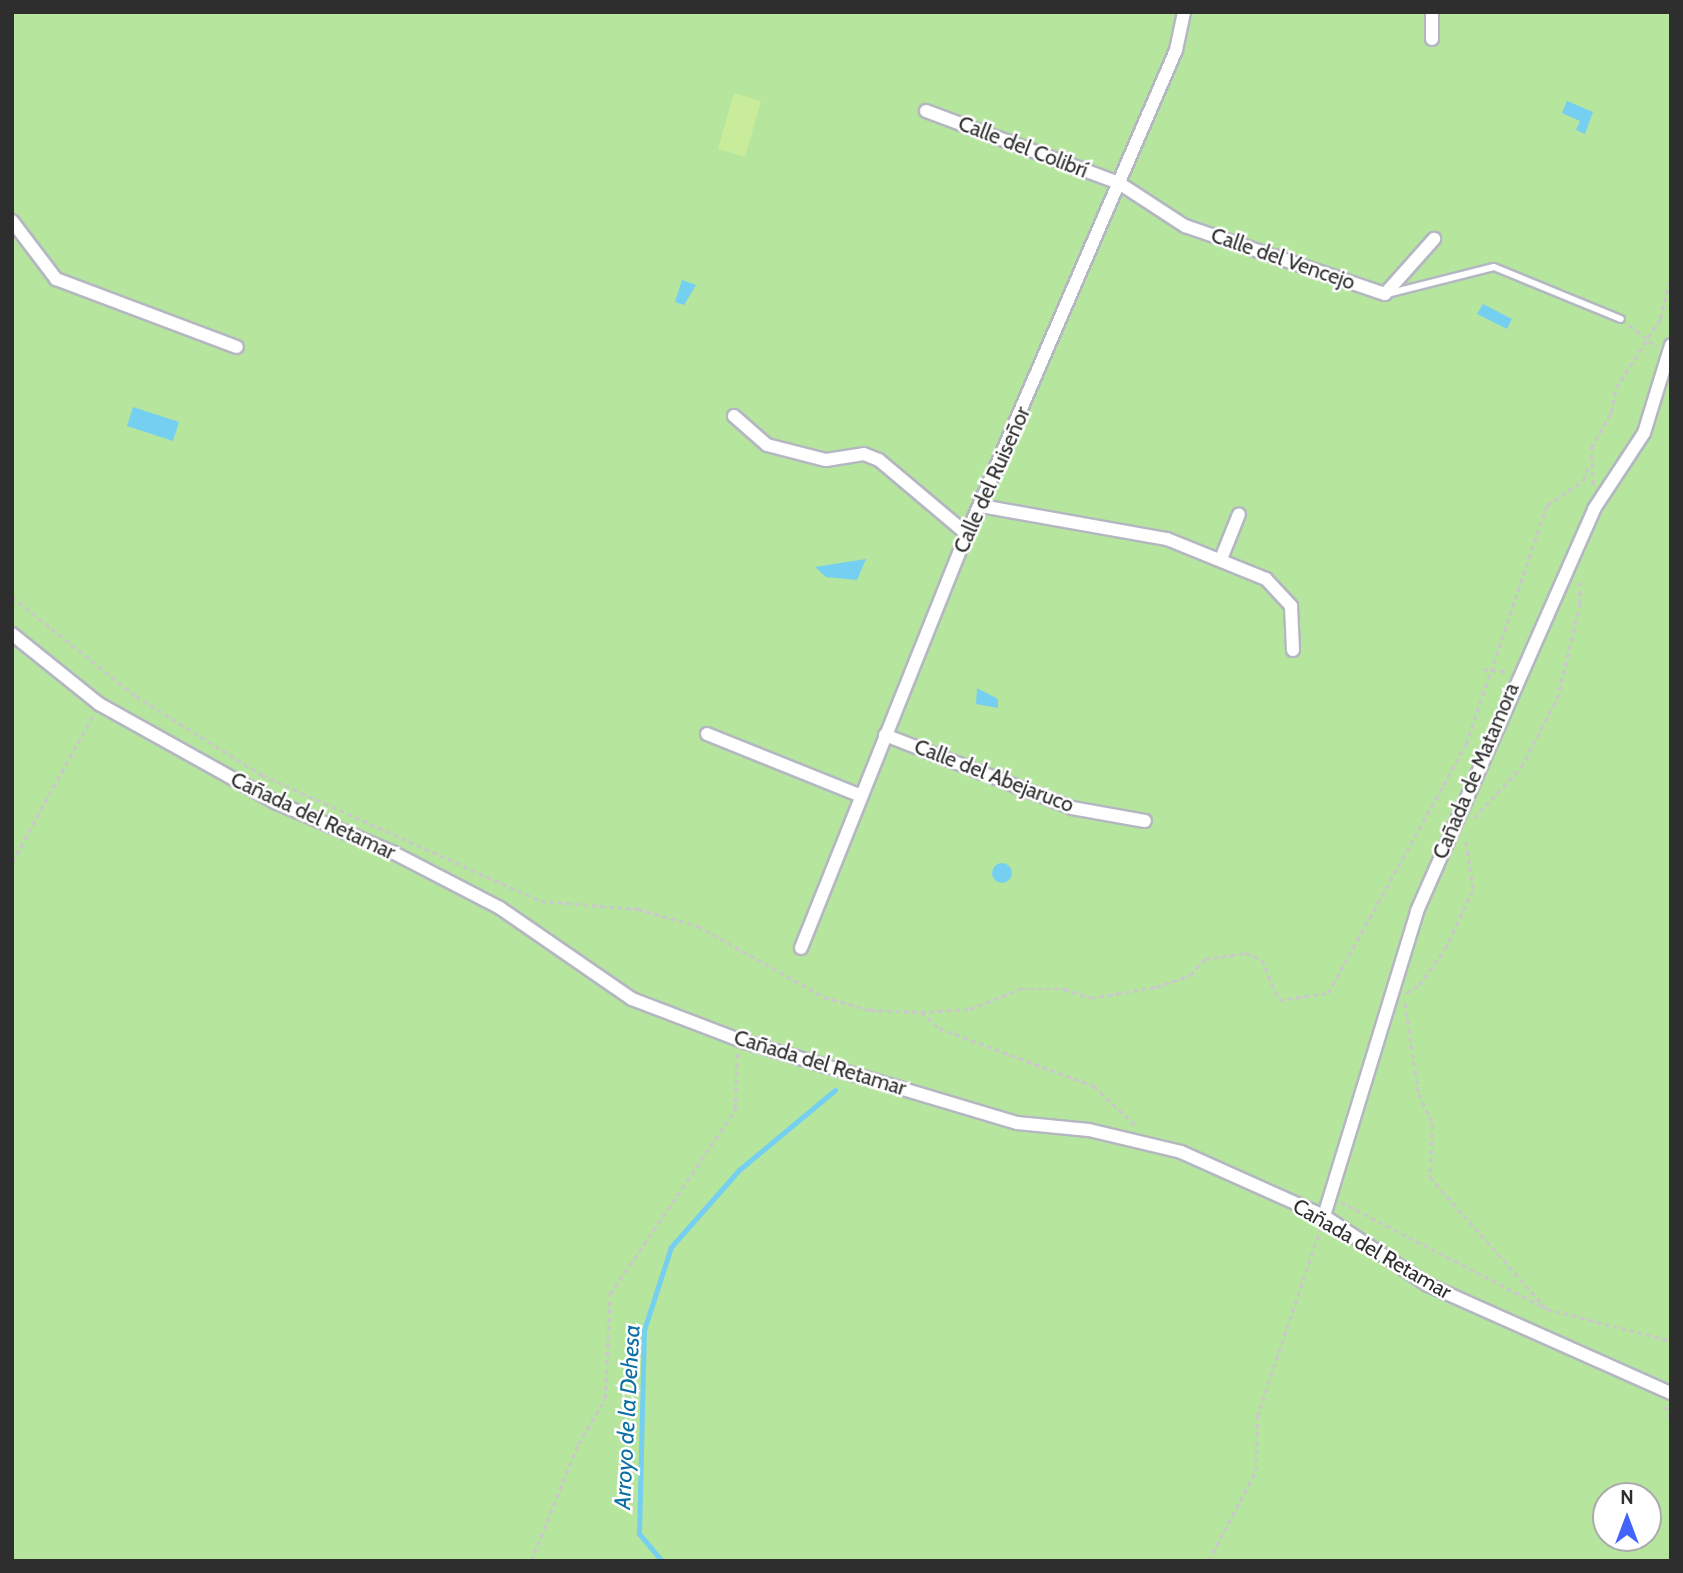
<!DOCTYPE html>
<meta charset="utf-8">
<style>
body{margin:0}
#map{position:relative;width:1683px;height:1573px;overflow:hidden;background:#efe9e1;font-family:Cabin,sans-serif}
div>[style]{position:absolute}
.green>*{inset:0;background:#b6e59e}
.pitch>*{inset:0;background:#c9ec9a}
.water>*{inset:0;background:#75cff0}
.round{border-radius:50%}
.stream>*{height:5px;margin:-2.5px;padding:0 2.5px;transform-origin:2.5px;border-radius:2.5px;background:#75cff0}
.path>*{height:2.5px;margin-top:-1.25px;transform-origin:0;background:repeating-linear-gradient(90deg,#c9c9c9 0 5px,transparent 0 8.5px)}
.roads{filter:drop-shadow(2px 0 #b4b7c1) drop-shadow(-2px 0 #b4b7c1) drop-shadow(0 2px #b4b7c1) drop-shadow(0 -2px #b4b7c1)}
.service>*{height:6px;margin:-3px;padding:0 3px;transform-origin:3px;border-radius:3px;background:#fff}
.minor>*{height:12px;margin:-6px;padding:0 6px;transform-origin:6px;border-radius:6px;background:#fff}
span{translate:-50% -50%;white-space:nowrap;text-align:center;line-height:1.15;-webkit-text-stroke:5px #fff;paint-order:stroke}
.street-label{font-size:21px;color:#2e2e2e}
.water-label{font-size:23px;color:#0d6fa3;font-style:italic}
.frame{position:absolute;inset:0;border:14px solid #2e2e2e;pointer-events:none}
.north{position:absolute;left:1592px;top:1482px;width:70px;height:70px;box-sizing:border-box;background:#fff;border:2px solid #ababab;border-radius:50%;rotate:0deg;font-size:19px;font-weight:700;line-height:28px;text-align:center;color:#2e2e2e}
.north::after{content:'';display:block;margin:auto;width:24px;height:32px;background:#4264fb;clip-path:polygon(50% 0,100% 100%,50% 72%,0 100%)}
</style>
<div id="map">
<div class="green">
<div style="clip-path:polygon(evenodd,12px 12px,1671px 12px,1671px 1561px,12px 1561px,12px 12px,1606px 1496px,1648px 1496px,1648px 1538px,1606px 1538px,1606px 1496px)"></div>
</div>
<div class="pitch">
<div style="clip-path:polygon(734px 93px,761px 101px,745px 157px,718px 149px)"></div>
</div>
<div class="water">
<div style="clip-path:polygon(1567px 101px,1593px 112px,1585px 134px,1576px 130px,1580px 121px,1562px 113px)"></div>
<div style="clip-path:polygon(682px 280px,696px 285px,684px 305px,675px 302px)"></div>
<div style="clip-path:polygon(1483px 304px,1512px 319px,1507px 329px,1477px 314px)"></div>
<div style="clip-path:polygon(133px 407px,179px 422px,173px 441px,127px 426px)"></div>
<div style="clip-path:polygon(866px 559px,857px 580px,826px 577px,815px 567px)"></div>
<div style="clip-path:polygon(977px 688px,998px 699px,998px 708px,976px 704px)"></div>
<div class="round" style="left:992px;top:863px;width:20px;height:20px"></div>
</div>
<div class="stream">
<div style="left:662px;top:1561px;width:35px;rotate:-130deg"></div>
<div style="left:639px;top:1534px;width:204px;rotate:-88.6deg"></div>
<div style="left:644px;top:1330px;width:87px;rotate:-72deg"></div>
<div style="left:671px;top:1247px;width:103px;rotate:-48.6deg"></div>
<div style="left:739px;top:1170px;width:125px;rotate:-39.8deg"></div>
</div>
<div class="path">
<div style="left:1629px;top:325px;width:36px;rotate:38deg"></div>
<div style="left:1593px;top:485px;width:37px;rotate:-93deg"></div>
<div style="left:1591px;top:448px;width:40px;rotate:-60.3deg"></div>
<div style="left:1611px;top:413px;width:25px;rotate:-79deg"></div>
<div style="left:1616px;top:388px;width:82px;rotate:-57.5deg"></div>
<div style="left:1660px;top:319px;width:44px;rotate:-75.7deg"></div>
<div style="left:12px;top:597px;width:159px;rotate:38.6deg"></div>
<div style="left:136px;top:696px;width:149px;rotate:32.1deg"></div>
<div style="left:262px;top:775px;width:306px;rotate:24.3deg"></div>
<div style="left:541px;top:901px;width:97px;rotate:4.7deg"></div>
<div style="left:638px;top:909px;width:62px;rotate:15.8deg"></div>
<div style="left:698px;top:926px;width:145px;rotate:29.4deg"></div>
<div style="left:824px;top:997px;width:48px;rotate:15.8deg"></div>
<div style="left:870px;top:1010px;width:51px;rotate:2.2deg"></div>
<div style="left:921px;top:1012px;width:24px;rotate:42deg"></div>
<div style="left:939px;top:1028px;width:165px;rotate:20.5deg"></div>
<div style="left:1094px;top:1086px;width:58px;rotate:43.6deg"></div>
<div style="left:1483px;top:669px;width:25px;rotate:7deg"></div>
<div style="left:1474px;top:818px;width:69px;rotate:-47.3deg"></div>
<div style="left:1521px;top:767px;width:77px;rotate:-62.1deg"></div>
<div style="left:1557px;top:699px;width:98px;rotate:-76.4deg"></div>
<div style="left:1580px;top:604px;width:22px;rotate:-93deg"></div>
<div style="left:12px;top:862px;width:166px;rotate:-61.1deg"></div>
<div style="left:1406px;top:993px;width:15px;rotate:-32deg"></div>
<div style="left:1419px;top:985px;width:44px;rotate:-54.2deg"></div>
<div style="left:1445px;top:949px;width:66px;rotate:-65deg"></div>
<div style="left:1473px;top:889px;width:51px;rotate:-99.1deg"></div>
<div style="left:1405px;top:1003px;width:92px;rotate:81.3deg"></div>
<div style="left:1419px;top:1094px;width:33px;rotate:65deg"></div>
<div style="left:1433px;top:1124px;width:53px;rotate:93.2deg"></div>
<div style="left:1430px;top:1177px;width:174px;rotate:48.5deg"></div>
<div style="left:921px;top:1012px;width:49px;rotate:-3.5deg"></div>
<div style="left:970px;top:1009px;width:54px;rotate:-21.8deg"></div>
<div style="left:1020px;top:989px;width:44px"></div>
<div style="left:1064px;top:989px;width:28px;rotate:18deg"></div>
<div style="left:1091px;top:998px;width:66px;rotate:-9.6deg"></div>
<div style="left:1156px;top:987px;width:36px;rotate:-19deg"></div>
<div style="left:1190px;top:975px;width:22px;rotate:-47deg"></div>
<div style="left:1205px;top:959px;width:41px;rotate:-8.3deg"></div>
<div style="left:1246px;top:953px;width:17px;rotate:24deg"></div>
<div style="left:1262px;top:960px;width:43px;rotate:67deg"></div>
<div style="left:1279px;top:1000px;width:49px;rotate:-8.1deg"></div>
<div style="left:1328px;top:993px;width:285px;rotate:-61deg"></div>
<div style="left:1466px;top:744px;width:252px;rotate:-71.3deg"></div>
<div style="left:1547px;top:505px;width:43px;rotate:-33.7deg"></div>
<div style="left:1583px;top:481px;width:14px;rotate:-69deg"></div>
<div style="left:1341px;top:1202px;width:232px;rotate:27.4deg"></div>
<div style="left:1547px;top:1309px;width:128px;rotate:14.5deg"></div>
<div style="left:1665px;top:1406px;width:15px;rotate:67deg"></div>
<div style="left:531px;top:1561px;width:126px;rotate:-68.1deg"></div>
<div style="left:578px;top:1444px;width:52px;rotate:-59deg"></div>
<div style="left:605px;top:1399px;width:105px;rotate:-87.3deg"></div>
<div style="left:610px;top:1294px;width:222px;rotate:-55.8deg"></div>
<div style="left:735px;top:1110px;width:57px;rotate:-88deg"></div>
<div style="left:1208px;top:1561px;width:102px;rotate:-61.9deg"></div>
<div style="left:1256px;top:1471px;width:54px;rotate:-88.9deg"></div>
<div style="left:1257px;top:1417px;width:197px;rotate:-71.4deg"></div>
</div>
<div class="roads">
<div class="service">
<div style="left:1387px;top:294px;width:110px;rotate:-14.2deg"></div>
<div style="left:1494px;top:267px;width:137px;rotate:22.3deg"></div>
</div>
<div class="minor">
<div style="left:1432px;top:12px;width:27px;rotate:90deg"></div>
<div style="left:926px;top:111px;width:206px;rotate:20.5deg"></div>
<div style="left:1119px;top:183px;width:79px;rotate:33.1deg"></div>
<div style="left:1185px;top:226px;width:211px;rotate:18.8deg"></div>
<div style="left:1385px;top:294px;width:74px;rotate:-48.3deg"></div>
<div style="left:12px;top:221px;width:73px;rotate:52.8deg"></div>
<div style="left:56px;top:279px;width:193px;rotate:20.6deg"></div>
<div style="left:734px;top:416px;width:44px;rotate:41.3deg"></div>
<div style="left:767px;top:445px;width:61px;rotate:14.3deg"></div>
<div style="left:826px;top:460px;width:38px;rotate:-9deg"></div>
<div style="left:864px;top:454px;width:16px;rotate:22deg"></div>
<div style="left:879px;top:460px;width:115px;rotate:40.1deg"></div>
<div style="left:981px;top:506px;width:189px;rotate:10.1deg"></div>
<div style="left:1167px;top:539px;width:107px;rotate:22deg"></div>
<div style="left:1266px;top:579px;width:37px;rotate:47deg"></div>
<div style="left:1291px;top:606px;width:44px;rotate:87.4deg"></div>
<div style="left:1221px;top:559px;width:48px;rotate:-68.2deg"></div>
<div style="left:12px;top:634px;width:112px;rotate:38.8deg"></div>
<div style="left:99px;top:704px;width:201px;rotate:29.1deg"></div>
<div style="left:275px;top:802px;width:129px;rotate:23.2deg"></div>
<div style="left:394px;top:853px;width:119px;rotate:27.4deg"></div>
<div style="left:500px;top:908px;width:160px;rotate:34.6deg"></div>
<div style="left:632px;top:999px;width:118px;rotate:20.9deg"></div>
<div style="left:742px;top:1041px;width:287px;rotate:16.6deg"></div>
<div style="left:1017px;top:1123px;width:72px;rotate:5.6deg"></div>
<div style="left:1089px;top:1130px;width:95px;rotate:13.4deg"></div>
<div style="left:1181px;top:1152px;width:157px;rotate:24.1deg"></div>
<div style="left:1324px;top:1216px;width:125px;rotate:33.6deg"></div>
<div style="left:1428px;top:1285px;width:266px;rotate:24deg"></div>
<div style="left:707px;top:734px;width:166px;rotate:21.9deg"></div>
<div style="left:885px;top:735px;width:201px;rotate:21.3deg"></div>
<div style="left:1072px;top:808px;width:74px;rotate:10.1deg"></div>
<div style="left:801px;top:948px;width:446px;rotate:-68.2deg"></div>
<div style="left:967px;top:534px;width:527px;rotate:-66.64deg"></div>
<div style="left:1176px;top:50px;width:39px;rotate:-78deg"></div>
<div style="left:1324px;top:1216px;width:319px;rotate:-73deg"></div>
<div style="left:1417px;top:911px;width:439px;rotate:-66.2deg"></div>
<div style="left:1594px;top:509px;width:91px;rotate:-56.7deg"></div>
<div style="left:1644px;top:433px;width:92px;rotate:-72.9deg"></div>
</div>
</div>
<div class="street-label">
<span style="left:1023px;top:147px;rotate:21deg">Calle del Colibrí</span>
<span style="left:1283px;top:259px;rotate:19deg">Calle del Vencejo</span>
<span style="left:992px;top:480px;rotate:-66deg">Calle del Ruiseñor</span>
<span style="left:1476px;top:771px;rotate:-67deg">Cañada de Matamora</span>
<span style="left:994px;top:776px;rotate:21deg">Calle del Abejaruco</span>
<span style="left:313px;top:816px;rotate:25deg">Cañada del Retamar</span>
<span style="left:820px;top:1063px;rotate:17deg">Cañada del Retamar</span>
<span style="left:1372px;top:1249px;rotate:30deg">Cañada del Retamar</span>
</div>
<div class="water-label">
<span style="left:627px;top:1417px;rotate:-87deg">Arroyo de la Dehesa</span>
</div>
<div class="frame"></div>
<div class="north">N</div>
</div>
